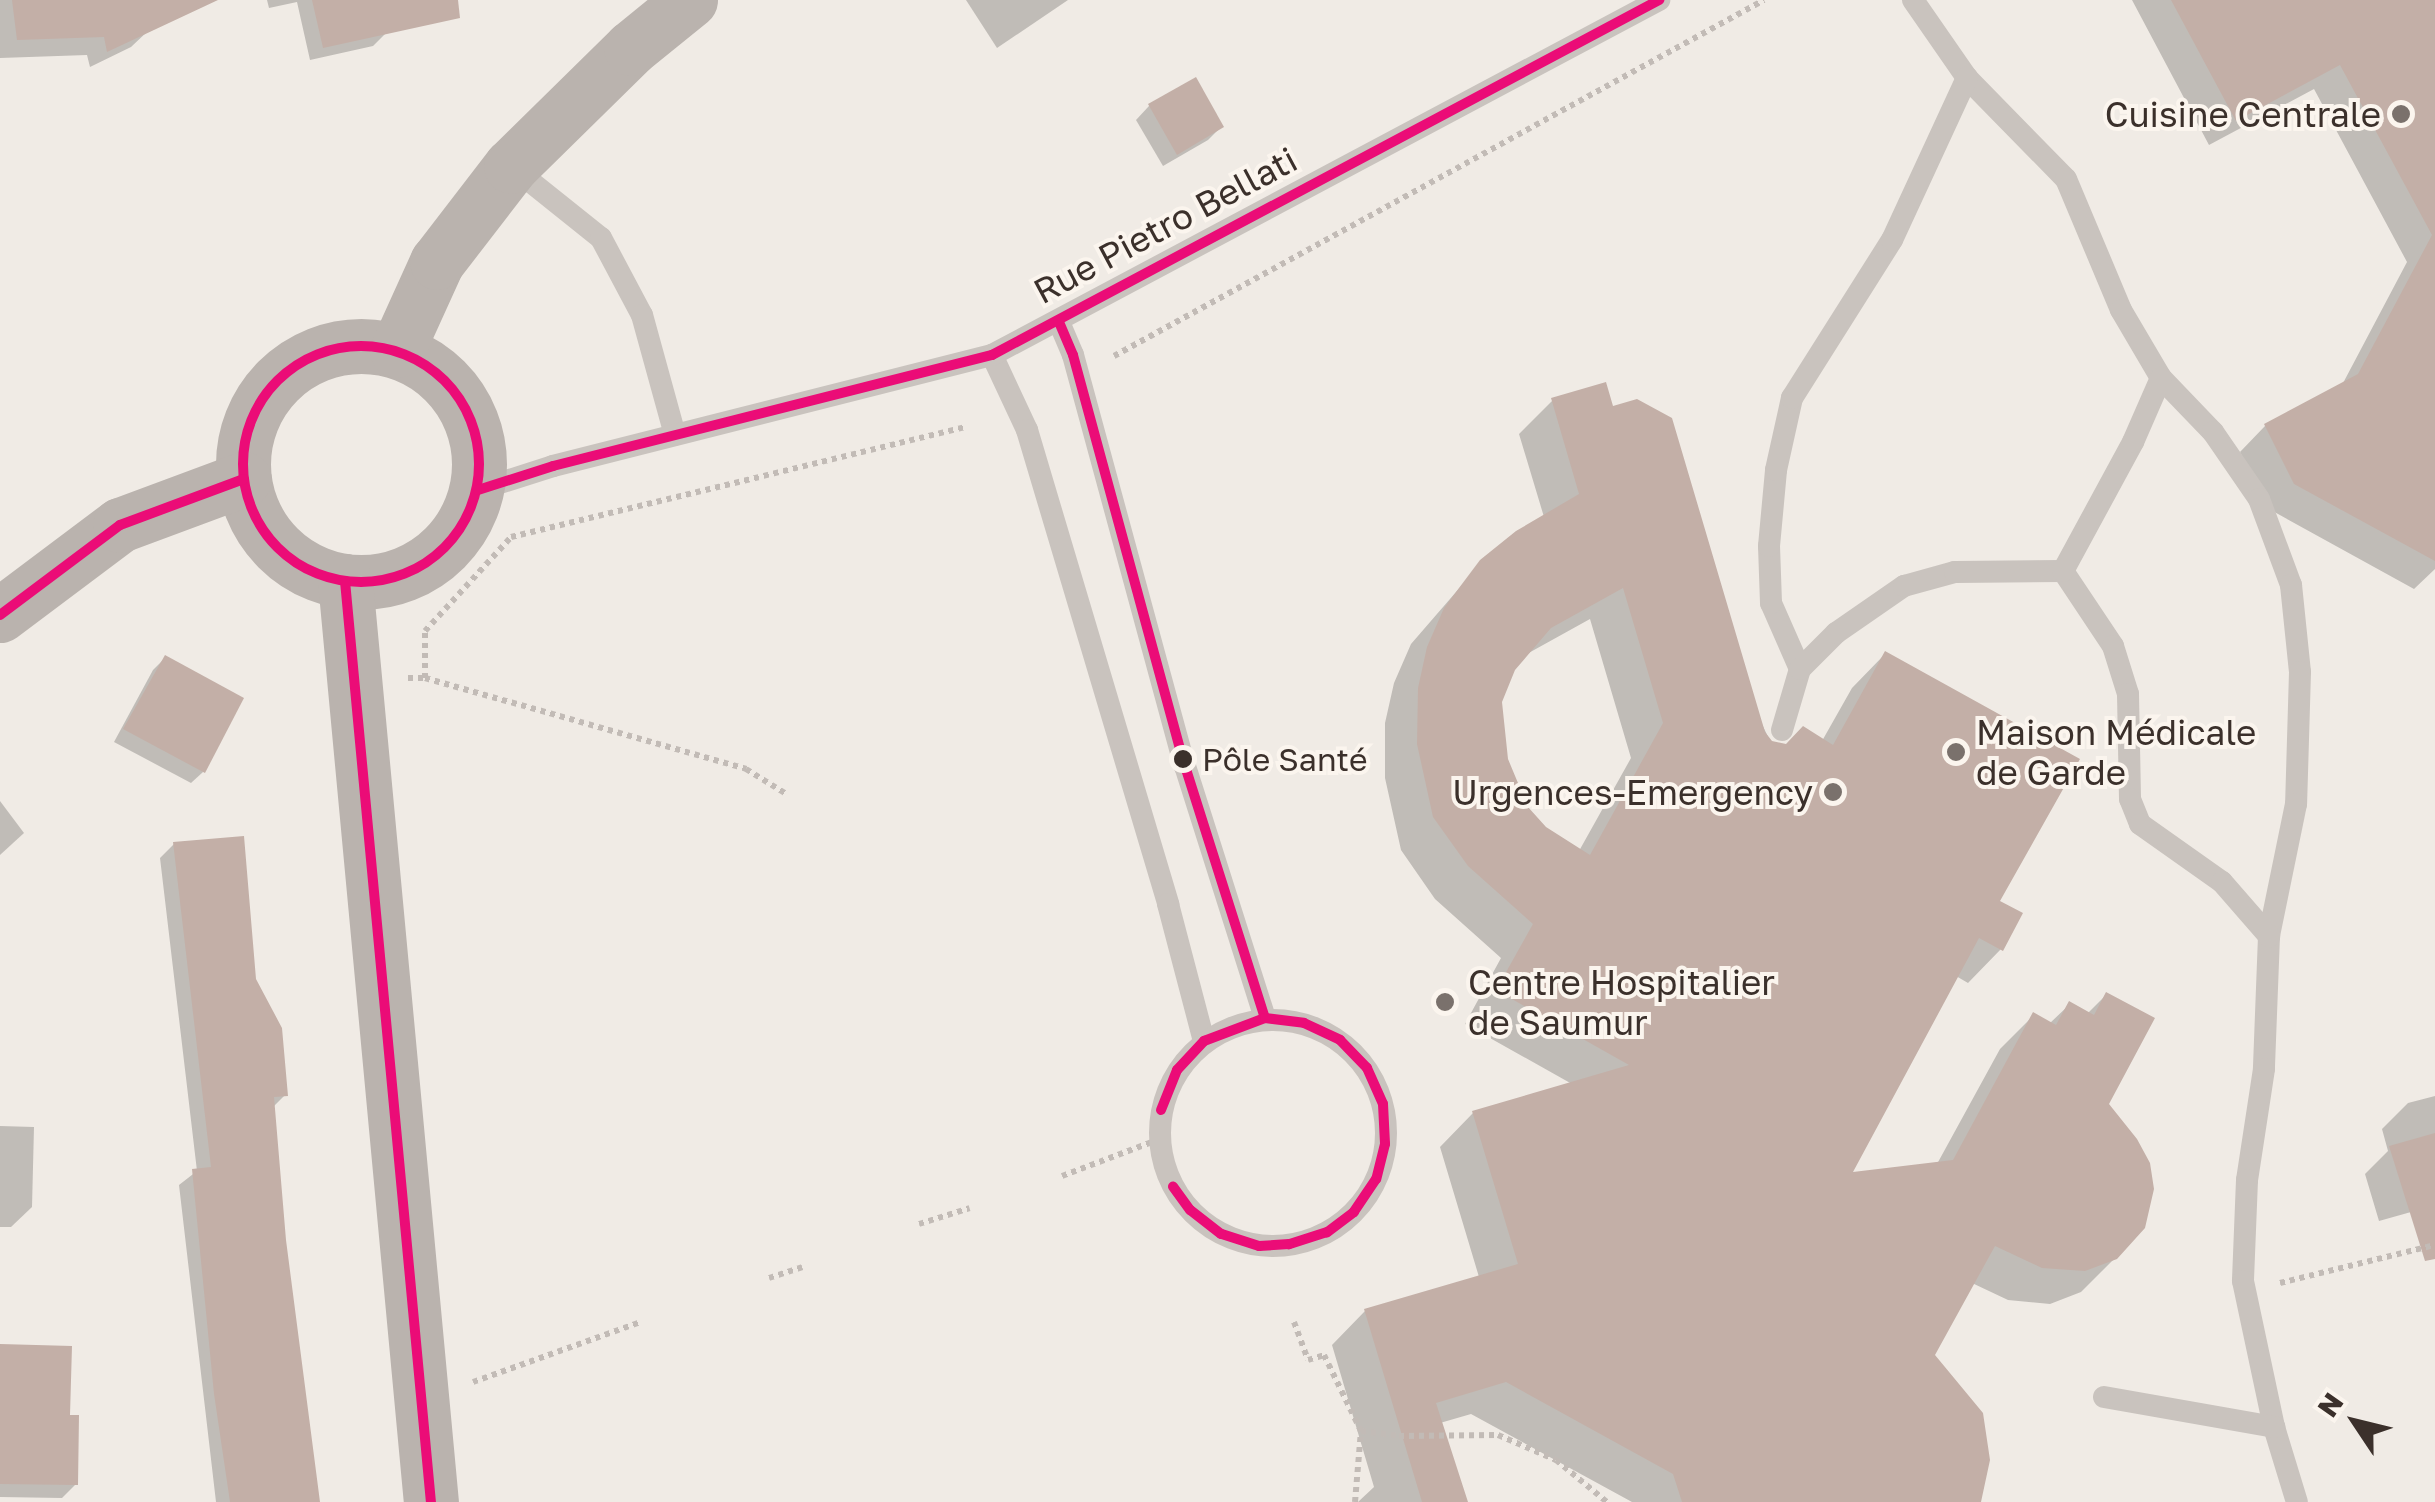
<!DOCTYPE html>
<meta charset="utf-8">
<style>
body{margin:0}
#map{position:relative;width:2435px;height:1502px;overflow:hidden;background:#f0ebe5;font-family:"Golos Text",sans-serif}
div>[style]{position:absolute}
.shadow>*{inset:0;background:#0003}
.building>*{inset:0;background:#c3afa7}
.path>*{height:6px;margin-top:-3px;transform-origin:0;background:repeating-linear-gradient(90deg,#c2bbb6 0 5px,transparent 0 10px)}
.lane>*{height:22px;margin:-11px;padding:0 11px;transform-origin:11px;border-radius:11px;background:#c9c3be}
.lane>.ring{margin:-11px;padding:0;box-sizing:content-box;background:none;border:22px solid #c9c3be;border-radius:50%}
.secondary>*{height:55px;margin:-27.5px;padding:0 27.5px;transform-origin:27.5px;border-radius:27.5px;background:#bab3ae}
.secondary>.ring{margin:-27.5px;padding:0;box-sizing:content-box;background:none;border:55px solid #bab3ae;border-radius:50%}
.bus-1>*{height:10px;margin:-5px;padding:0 5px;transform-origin:5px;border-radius:5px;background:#eb0c77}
.bus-1>.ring{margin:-5px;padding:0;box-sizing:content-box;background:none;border:10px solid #eb0c77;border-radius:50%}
.dots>*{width:28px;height:28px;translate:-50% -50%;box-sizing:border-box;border:5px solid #fbf5ee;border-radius:50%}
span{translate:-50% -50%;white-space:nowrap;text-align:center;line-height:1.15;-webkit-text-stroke:8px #fbf5ee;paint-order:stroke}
.bus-label{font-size:32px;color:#3b302b}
.left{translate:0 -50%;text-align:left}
.poi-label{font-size:35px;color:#3b302b}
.right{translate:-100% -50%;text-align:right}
.street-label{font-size:35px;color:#3b302b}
.north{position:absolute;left:2305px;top:1372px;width:100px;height:100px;-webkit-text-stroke:8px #fbf5ee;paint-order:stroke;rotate:305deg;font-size:28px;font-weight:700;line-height:40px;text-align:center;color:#3b302b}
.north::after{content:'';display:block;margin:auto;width:35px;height:45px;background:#3b302b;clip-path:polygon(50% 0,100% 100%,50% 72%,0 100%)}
</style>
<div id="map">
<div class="shadow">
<div style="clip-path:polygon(0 0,148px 0,149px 30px,131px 47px,90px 67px,87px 55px,0 58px)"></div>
<div style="clip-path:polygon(267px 0,397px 0,386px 33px,373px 46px,310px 60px,297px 2px,269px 8px)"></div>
<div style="clip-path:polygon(966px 0,1068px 0,997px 48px)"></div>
<div style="clip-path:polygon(2132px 0,2435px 0,2435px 569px,2414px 589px,2269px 509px,2240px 452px,2265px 426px,2342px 385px,2407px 262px,2314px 89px,2209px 145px)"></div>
<div style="clip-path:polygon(1195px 80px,1221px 127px,1208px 140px,1163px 166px,1136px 120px,1149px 106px)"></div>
<div style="clip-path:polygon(evenodd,1553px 400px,1611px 409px,1771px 743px,1786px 747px,1822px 741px,1852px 688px,1885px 654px,1997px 902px,2001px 949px,1968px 983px,1956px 976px,1848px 1175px,1937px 1164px,2000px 1049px,2033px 1016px,2049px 1024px,2070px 1004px,2087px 1014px,2106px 995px,2106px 1104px,2115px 1258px,2081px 1292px,2050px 1304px,2008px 1300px,1972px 1283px,1932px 1355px,1978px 1502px,1632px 1502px,1471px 1414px,1440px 1423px,1465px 1502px,1358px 1502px,1374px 1487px,1332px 1345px,1365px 1311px,1479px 1277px,1440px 1147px,1473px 1113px,1572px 1084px,1465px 1024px,1501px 958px,1435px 899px,1401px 850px,1385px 778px,1385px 723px,1394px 683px,1411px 644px,1482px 562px,1544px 517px,1519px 434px,1553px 400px,1590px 619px,1631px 758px,1579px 851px,1545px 829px,1526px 809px,1506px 759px,1499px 702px,1513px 669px,1525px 655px,1590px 619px)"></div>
<div style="clip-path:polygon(165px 658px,203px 772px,191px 783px,114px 742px,153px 670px)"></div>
<div style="clip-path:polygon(0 801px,24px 833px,0 855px)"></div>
<div style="clip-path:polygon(174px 844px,285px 1095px,272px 1108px,283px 1240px,317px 1502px,216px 1502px,179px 1185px,197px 1171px,160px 858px)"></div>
<div style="clip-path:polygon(2435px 1096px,2435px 1230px,2411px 1212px,2379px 1221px,2365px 1174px,2388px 1151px,2382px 1129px,2408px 1103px)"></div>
<div style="clip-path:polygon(0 1126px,34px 1127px,32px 1207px,11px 1227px,0 1227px)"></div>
<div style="clip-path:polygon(0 1346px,68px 1417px,76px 1484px,62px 1498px,0 1497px)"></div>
</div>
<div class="building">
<div style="clip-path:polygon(12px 0,218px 0,107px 52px,104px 37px,17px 40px)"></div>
<div style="clip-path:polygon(312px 0,458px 0,460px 18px,323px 48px)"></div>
<div style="clip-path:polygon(2171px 0,2435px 0,2435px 561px,2294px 484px,2264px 424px,2358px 374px,2432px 235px,2340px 65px,2236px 121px)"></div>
<div style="clip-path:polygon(1196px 77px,1224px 127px,1177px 155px,1148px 104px)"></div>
<div style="clip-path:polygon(evenodd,1606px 382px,1613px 406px,1637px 399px,1672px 418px,1765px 732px,1772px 741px,1786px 744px,1803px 726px,1833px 745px,1885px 651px,2080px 759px,2000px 901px,2023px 913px,2003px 951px,1979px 938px,1853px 1172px,1953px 1160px,2033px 1012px,2056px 1025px,2069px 1001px,2094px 1015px,2106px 992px,2155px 1018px,2109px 1104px,2137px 1139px,2150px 1163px,2154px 1189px,2145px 1228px,2117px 1259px,2085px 1271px,2042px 1268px,1995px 1246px,1935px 1355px,1983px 1413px,1990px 1460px,1981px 1502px,1682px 1502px,1673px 1474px,1506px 1382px,1436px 1403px,1468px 1502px,1422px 1502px,1364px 1309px,1518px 1264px,1472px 1111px,1629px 1065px,1496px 990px,1533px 924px,1468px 866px,1433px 817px,1417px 744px,1418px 688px,1427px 647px,1444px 608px,1480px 560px,1516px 531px,1579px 494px,1551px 398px,1606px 382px,1623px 588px,1663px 723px,1590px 855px,1546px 827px,1528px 807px,1508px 759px,1502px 702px,1515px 670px,1551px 628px,1623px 588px)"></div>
<div style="clip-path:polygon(165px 655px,244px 698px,205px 773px,123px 729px)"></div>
<div style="clip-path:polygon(244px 836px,256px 979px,282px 1028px,288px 1096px,274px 1097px,286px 1240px,320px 1502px,230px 1502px,214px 1394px,192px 1169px,211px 1167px,173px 842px)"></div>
<div style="clip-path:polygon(2435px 1133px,2435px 1259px,2425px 1261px,2389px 1146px)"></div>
<div style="clip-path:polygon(0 1344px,72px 1346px,70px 1415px,79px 1415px,78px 1485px,0 1484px)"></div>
</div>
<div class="path">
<div style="left:1114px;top:356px;width:741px;rotate:-28.71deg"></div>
<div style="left:408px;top:678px;width:17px"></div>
<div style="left:425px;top:678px;width:47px;rotate:-90deg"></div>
<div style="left:425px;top:631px;width:127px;rotate:-47.5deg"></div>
<div style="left:511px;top:537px;width:468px;rotate:-13.6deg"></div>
<div style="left:425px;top:678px;width:334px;rotate:15.8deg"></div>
<div style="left:746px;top:769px;width:49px;rotate:31.8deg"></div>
<div style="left:1062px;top:1176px;width:105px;rotate:-20.7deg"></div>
<div style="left:919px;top:1224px;width:53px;rotate:-17.4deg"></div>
<div style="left:769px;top:1278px;width:35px;rotate:-18deg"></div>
<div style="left:2280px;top:1283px;width:160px;rotate:-13.8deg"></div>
<div style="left:1294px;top:1322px;width:40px;rotate:69.8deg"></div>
<div style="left:1308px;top:1360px;width:17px;rotate:-17deg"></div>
<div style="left:1324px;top:1355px;width:85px;rotate:64deg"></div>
<div style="left:1361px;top:1431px;width:38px;rotate:7deg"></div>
<div style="left:1399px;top:1436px;width:99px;rotate:-0.6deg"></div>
<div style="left:1498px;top:1435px;width:63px;rotate:23.3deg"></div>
<div style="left:1556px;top:1460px;width:66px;rotate:39.5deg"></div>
<div style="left:473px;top:1382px;width:178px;rotate:-19.7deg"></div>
<div style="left:1355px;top:1502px;width:71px;rotate:-85.2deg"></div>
</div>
<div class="lane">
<div style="left:1913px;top:0;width:95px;rotate:55.3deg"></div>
<div style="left:1967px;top:78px;width:141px;rotate:45.6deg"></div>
<div style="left:2066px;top:179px;width:142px;rotate:67.2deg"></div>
<div style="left:2121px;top:310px;width:79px;rotate:59.5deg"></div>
<div style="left:2161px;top:378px;width:75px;rotate:46.1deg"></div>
<div style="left:2213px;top:432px;width:81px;rotate:55.5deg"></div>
<div style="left:2259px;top:499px;width:92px;rotate:69.6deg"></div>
<div style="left:2291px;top:585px;width:87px;rotate:84.1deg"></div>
<div style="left:2300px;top:672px;width:132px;rotate:91.7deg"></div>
<div style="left:2296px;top:804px;width:135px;rotate:101.6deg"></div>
<div style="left:2269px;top:936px;width:133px;rotate:92.2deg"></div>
<div style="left:2264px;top:1069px;width:112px;rotate:98.7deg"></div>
<div style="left:2247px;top:1180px;width:101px;rotate:92.3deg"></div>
<div style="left:2243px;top:1281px;width:149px;rotate:78deg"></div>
<div style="left:2274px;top:1427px;width:78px;rotate:73deg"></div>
<div style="left:511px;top:166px;width:115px;rotate:38.7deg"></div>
<div style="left:601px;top:238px;width:87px;rotate:62deg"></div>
<div style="left:642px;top:315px;width:124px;rotate:74.6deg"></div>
<div style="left:1059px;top:322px;width:36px;rotate:67deg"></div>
<div style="left:1073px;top:355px;width:426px;rotate:74.8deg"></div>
<div style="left:1185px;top:766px;width:264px;rotate:72.4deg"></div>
<div style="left:992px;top:355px;width:83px;rotate:65deg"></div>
<div style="left:1027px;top:430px;width:495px;rotate:73.4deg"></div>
<div style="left:1168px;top:904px;width:142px;rotate:75.3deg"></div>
<div style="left:478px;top:490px;width:79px;rotate:-17.7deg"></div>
<div style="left:553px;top:466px;width:453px;rotate:-14.2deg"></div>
<div style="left:992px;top:355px;width:756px;rotate:-28.02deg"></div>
<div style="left:2063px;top:571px;width:90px;rotate:56.3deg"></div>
<div style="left:2113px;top:646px;width:50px;rotate:72.6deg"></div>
<div style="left:2128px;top:694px;width:105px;rotate:88.9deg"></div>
<div style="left:2130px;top:799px;width:27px;rotate:68deg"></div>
<div style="left:2140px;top:824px;width:100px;rotate:35.3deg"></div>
<div style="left:2222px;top:882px;width:72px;rotate:49deg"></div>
<div style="left:1800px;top:669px;width:72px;rotate:-113.7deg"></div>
<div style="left:1771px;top:603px;width:57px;rotate:-92deg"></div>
<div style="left:1769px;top:546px;width:76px;rotate:-84.7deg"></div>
<div style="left:1776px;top:470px;width:74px;rotate:-77.5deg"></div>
<div style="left:1792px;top:398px;width:187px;rotate:-57.7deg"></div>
<div style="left:1892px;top:240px;width:179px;rotate:-65.2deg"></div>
<div style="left:1782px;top:730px;width:64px;rotate:-73.6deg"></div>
<div style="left:1800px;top:669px;width:51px;rotate:-45deg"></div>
<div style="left:1836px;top:633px;width:83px;rotate:-34.7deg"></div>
<div style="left:1904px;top:586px;width:53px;rotate:-15.4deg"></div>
<div style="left:1955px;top:572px;width:108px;rotate:-0.5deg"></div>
<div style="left:2063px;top:571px;width:147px;rotate:-61.5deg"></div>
<div style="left:2133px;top:442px;width:70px;rotate:-66.4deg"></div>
<div class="ring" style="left:1160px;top:1020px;width:204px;height:204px"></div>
<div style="left:2104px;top:1397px;width:173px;rotate:10deg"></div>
</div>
<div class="secondary">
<div class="ring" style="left:243px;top:346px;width:181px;height:181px"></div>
<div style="left:397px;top:350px;width:97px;rotate:-65.6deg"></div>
<div style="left:437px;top:262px;width:121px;rotate:-52.4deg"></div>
<div style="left:511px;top:166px;width:168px;rotate:-44.5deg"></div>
<div style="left:631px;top:48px;width:76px;rotate:-39.1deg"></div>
<div style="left:345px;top:581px;width:925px;rotate:84.67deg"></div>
<div style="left:0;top:615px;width:150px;rotate:-36.9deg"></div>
<div style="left:120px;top:525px;width:132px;rotate:-20.4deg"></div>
</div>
<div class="bus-1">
<div style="left:1059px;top:322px;width:36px;rotate:67deg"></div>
<div style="left:1073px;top:355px;width:426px;rotate:74.8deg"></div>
<div style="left:1185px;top:766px;width:264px;rotate:72.4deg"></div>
<div class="ring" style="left:243px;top:346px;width:226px;height:226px"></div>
<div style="left:478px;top:490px;width:79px;rotate:-17.7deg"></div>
<div style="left:553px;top:466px;width:453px;rotate:-14.2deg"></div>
<div style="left:992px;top:355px;width:756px;rotate:-28.02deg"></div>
<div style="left:345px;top:581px;width:925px;rotate:84.67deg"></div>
<div style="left:0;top:615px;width:150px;rotate:-36.9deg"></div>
<div style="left:120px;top:525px;width:132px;rotate:-20.4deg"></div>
<div style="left:1161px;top:1110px;width:43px;rotate:-68.2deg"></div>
<div style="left:1177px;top:1070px;width:40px;rotate:-47deg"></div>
<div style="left:1204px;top:1041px;width:65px;rotate:-20.7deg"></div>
<div style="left:1265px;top:1018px;width:39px;rotate:7deg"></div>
<div style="left:1304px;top:1023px;width:40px;rotate:25deg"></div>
<div style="left:1340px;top:1040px;width:39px;rotate:46deg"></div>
<div style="left:1367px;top:1068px;width:39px;rotate:66deg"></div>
<div style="left:1383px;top:1104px;width:40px;rotate:87.1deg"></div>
<div style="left:1385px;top:1144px;width:36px;rotate:104deg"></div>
<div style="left:1376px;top:1179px;width:40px;rotate:124deg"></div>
<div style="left:1354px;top:1212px;width:34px;rotate:143deg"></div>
<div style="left:1327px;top:1232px;width:40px;rotate:162deg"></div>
<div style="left:1289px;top:1244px;width:30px;rotate:176deg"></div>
<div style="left:1259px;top:1246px;width:40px;rotate:-162deg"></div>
<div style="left:1221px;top:1234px;width:39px;rotate:-142deg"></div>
<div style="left:1190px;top:1210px;width:29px;rotate:-126deg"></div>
</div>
<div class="dots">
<div style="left:2401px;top:114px;background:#7a716c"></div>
<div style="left:1956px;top:752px;background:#7a716c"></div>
<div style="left:1183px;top:759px;background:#3b302b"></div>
<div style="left:1833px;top:792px;background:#7a716c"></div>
<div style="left:1445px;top:1002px;background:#7a716c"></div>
</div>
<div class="bus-label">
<span class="left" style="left:1202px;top:759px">Pôle Santé</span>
</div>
<div class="poi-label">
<span class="right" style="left:2381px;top:114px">Cuisine Centrale</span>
<span class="left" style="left:1976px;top:752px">Maison Médicale<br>de Garde</span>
<span class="right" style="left:1813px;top:792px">Urgences-Emergency</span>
<span class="left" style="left:1468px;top:1002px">Centre Hospitalier<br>de Saumur</span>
</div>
<div class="street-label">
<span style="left:1165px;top:225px;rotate:-28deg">Rue Pietro Bellati</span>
</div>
<div class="north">N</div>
</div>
